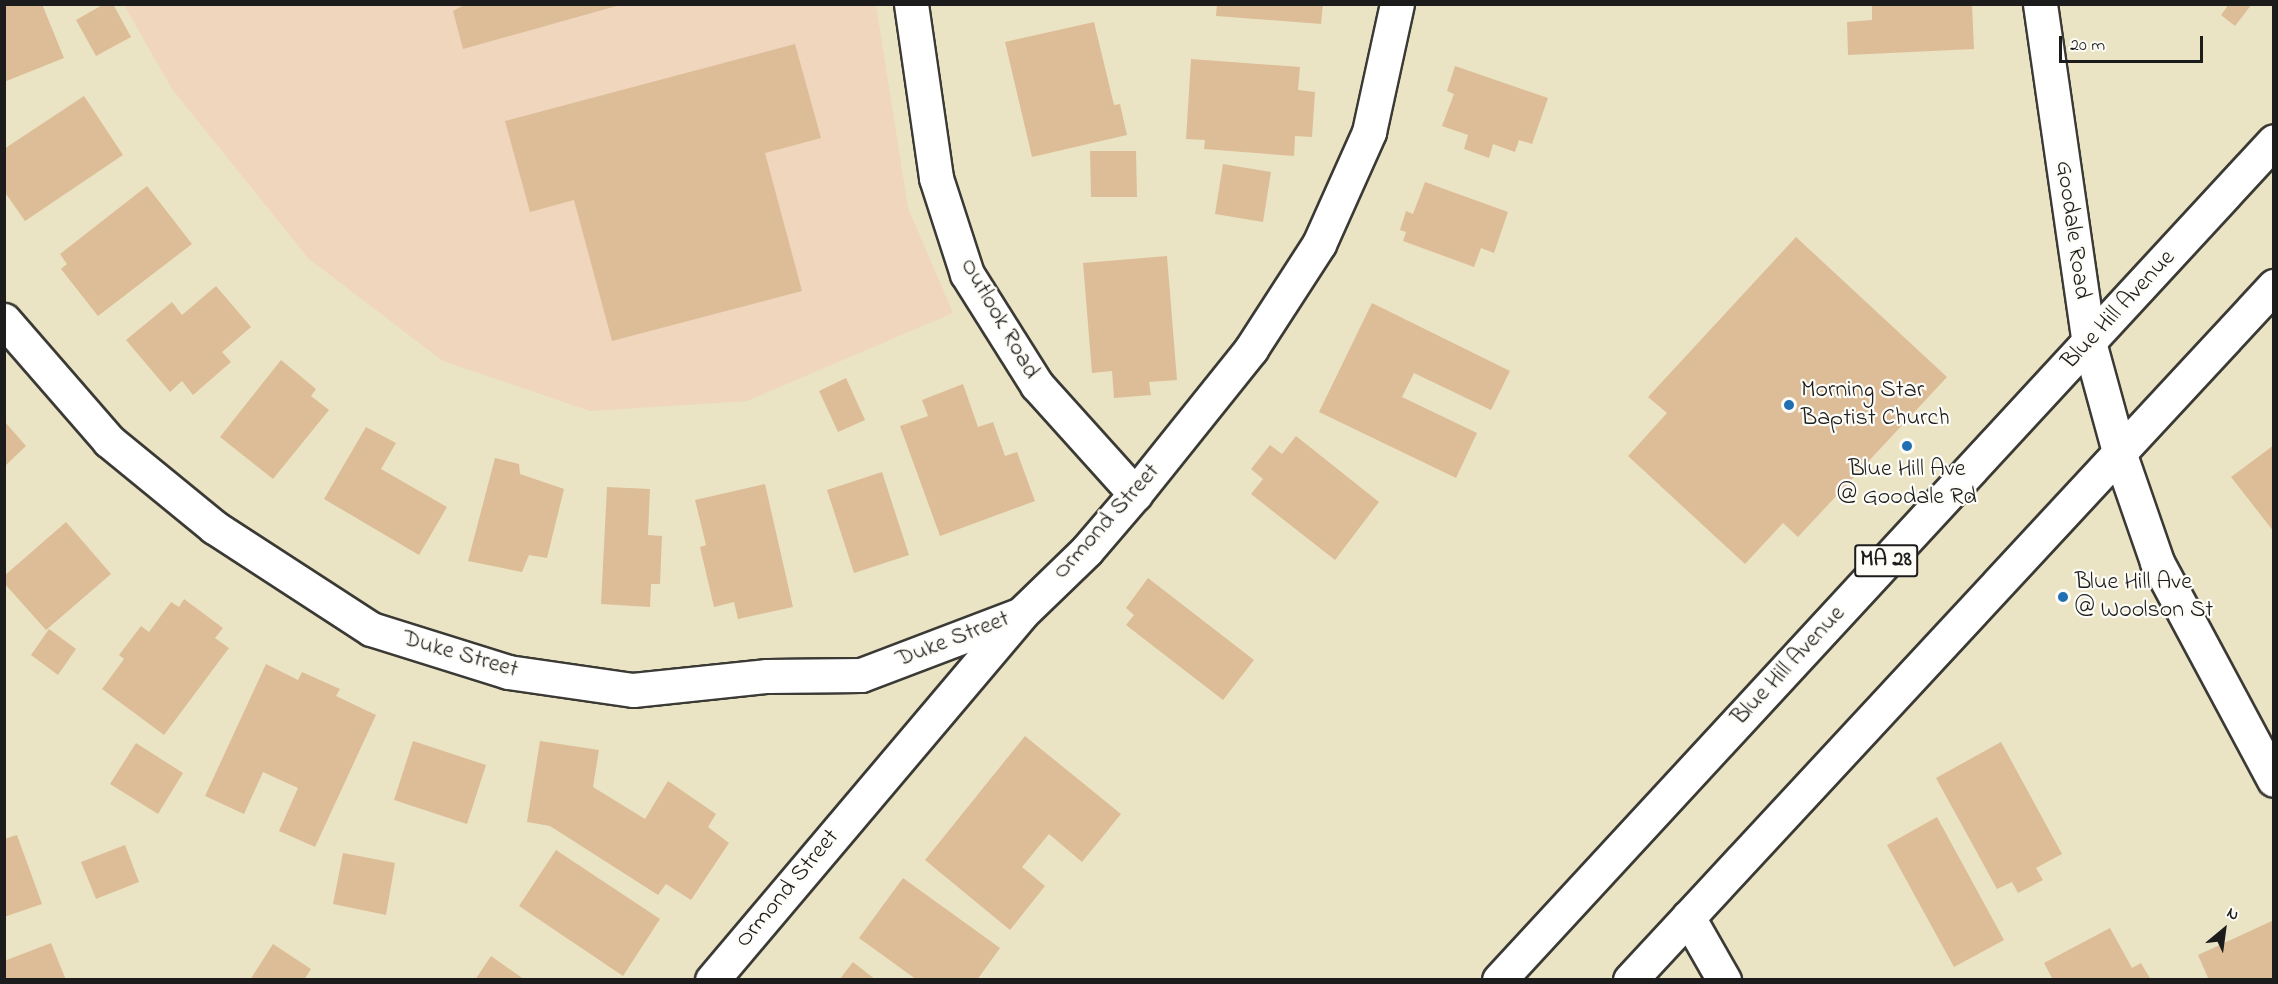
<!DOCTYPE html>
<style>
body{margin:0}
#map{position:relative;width:2278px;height:984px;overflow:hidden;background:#eae4c4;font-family:"Indie Flower",sans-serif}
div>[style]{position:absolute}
.built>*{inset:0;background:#efd6bc}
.building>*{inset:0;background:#ddbd97}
.roads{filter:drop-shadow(2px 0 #3b3a35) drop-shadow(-2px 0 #3b3a35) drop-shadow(0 2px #3b3a35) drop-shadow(0 -2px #3b3a35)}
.minor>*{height:33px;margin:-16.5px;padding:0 16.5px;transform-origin:16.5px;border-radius:16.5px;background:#fff}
.highway>*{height:33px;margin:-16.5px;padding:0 16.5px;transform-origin:16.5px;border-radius:16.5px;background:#fff}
.dots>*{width:16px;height:16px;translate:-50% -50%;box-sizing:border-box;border:3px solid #fdfcf7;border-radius:50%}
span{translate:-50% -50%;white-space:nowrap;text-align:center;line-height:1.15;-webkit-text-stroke:4.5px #fdfcf7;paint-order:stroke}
.shield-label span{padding:2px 4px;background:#fdfcf7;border:2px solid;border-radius:4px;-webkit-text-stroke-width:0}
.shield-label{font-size:22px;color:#1c1c1c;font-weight:700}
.street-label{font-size:24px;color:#1c1c1c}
.poi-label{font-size:24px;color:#1c1c1c}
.left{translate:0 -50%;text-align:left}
.frame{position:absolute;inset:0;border:6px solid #1c1c1c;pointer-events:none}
.north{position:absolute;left:2194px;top:900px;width:60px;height:60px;-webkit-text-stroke:4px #fdfcf7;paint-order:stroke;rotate:29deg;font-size:16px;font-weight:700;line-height:24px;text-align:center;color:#1c1c1c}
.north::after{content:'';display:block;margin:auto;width:21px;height:27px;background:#1c1c1c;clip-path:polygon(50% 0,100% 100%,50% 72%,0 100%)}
.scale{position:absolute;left:2059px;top:36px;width:144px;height:27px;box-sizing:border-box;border:3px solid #1c1c1c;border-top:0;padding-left:8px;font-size:18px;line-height:21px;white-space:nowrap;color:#1c1c1c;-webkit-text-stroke:4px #fdfcf7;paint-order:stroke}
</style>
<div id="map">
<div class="built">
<div style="clip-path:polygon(124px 5px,876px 5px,908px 208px,953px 313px,747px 401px,590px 411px,443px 361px,309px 259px,172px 89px)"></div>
</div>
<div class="building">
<div style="clip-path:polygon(4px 4px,42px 4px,64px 58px,4px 82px)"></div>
<div style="clip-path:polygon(104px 4px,113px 4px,131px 37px,96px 56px,76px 20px)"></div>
<div style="clip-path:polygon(466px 4px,620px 4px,620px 5px,463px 49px,453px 11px)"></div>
<div style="clip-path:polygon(1217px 4px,1323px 4px,1321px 24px,1216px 16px)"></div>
<div style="clip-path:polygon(1872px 4px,1972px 4px,1974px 49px,1848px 55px,1847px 22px,1872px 20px)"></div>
<div style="clip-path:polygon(2225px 4px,2252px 4px,2235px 26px,2221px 15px,2227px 7px)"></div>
<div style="clip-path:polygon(1094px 22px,1114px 105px,1120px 104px,1127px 135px,1032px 157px,1005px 42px)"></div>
<div style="clip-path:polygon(795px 44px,821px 138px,765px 153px,802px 291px,612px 341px,574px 200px,530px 212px,505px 121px)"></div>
<div style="clip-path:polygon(1191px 59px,1300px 67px,1298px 90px,1315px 92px,1312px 137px,1295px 136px,1294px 156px,1204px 149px,1205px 140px,1186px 139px)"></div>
<div style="clip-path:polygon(1455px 66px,1548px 98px,1532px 144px,1519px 140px,1515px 152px,1493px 144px,1489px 158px,1464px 149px,1468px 135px,1442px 126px,1454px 94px,1447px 91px)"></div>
<div style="clip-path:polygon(84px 96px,123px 155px,25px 221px,4px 191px,4px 149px)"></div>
<div style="clip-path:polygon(1090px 151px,1136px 151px,1137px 197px,1091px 197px)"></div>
<div style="clip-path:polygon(1223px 164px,1271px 172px,1263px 222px,1215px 214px)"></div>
<div style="clip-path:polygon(1425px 182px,1508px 212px,1494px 253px,1481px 248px,1474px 267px,1403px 241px,1406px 232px,1400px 230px,1406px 211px,1413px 214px)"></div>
<div style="clip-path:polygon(147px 186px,192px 244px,98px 316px,61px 269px,67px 264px,60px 254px)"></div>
<div style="clip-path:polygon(1796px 237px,1947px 377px,1798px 537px,1783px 523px,1745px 564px,1628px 456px,1667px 413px,1648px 397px)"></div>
<div style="clip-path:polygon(1167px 256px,1177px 380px,1149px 382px,1151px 395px,1114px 398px,1112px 371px,1092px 373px,1083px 263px)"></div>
<div style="clip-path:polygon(216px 286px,251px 327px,222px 352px,231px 362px,193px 395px,182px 381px,170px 392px,126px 340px,172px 302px,182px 315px)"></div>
<div style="clip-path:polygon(1372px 303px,1510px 371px,1491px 410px,1414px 373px,1402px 397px,1477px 433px,1456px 478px,1319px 412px)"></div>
<div style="clip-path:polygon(281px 360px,316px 389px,311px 396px,329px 410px,273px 479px,220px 437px)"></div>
<div style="clip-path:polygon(846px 378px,865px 420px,838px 432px,819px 391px)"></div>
<div style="clip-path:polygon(963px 384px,978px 427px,993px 422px,1005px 456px,1017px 452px,1035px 501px,940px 536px,900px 426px,928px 416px,922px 400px)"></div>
<div style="clip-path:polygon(5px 422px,26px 446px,5px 466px)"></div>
<div style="clip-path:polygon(366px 427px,396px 443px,381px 469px,447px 507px,419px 555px,324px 499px)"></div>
<div style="clip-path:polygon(1296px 436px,1379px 502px,1335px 560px,1251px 494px,1263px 479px,1251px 469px,1270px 445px,1282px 454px)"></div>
<div style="clip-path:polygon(2274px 445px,2274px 532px,2231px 477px)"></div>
<div style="clip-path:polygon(495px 458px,519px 464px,520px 474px,564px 489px,547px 558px,529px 555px,522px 572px,468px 561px)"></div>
<div style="clip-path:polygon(882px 472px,909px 555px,854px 573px,827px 490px)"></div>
<div style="clip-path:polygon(765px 484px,793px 607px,738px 619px,734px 602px,714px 607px,700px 547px,706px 545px,695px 500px)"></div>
<div style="clip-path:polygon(607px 487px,650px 489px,648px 535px,662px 536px,660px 584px,651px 584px,650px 607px,601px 604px)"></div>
<div style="clip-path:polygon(66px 522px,111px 574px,46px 630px,4px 583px,4px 576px)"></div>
<div style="clip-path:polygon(1148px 578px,1254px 660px,1223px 700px,1126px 625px,1134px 615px,1126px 608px)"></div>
<div style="clip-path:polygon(184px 599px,223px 628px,215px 638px,229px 648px,164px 735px,102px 689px,124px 659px,119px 655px,141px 626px,149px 632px,171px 602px,179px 607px)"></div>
<div style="clip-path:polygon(49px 629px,76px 649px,58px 675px,31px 655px)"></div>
<div style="clip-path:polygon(266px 664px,298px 680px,302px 672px,340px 689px,336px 696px,376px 715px,315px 847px,279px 831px,298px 788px,263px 772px,244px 814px,205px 796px)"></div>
<div style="clip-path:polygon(1025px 736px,1121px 814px,1082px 862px,1049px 834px,1022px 867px,1045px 886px,1010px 930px,925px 860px)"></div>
<div style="clip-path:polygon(413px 741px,486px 765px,467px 824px,394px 800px)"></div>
<div style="clip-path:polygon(540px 741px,599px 750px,593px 787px,645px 819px,668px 781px,716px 814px,708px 827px,729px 843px,691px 900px,666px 884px,658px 895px,550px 826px,527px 822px)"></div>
<div style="clip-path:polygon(2001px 742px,2062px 854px,2036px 868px,2043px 880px,2018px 893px,2012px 882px,1997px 889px,1936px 778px)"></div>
<div style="clip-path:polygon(136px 743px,183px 773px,158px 814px,110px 784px)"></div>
<div style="clip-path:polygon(1937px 817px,2004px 940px,1954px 967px,1887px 845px)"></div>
<div style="clip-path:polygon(17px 835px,42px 904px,4px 917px,4px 839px)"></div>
<div style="clip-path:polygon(125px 845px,139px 882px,96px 899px,81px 862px)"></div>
<div style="clip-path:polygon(556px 850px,660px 919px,623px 976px,519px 906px)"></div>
<div style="clip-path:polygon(343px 853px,395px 863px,386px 915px,333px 904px)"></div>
<div style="clip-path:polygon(903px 878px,1000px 948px,977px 980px,917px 980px,859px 938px)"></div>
<div style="clip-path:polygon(2274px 920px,2274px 980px,2209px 980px,2198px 955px)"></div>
<div style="clip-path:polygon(2110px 928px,2132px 968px,2141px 963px,2151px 980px,2053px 980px,2044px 963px)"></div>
<div style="clip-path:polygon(51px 943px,66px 980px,4px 980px,4px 961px)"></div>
<div style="clip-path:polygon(273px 944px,311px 969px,304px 980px,250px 980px)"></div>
<div style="clip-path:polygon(491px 956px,525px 980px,475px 980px)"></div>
<div style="clip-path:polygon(853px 962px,876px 980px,839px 980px)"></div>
</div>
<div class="roads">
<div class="minor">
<div style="left:911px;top:4px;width:176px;rotate:81.8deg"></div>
<div style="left:936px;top:178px;width:101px;rotate:72.1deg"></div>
<div style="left:967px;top:274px;width:131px;rotate:57.8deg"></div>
<div style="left:1037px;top:385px;width:147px;rotate:48deg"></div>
<div style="left:2040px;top:4px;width:342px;rotate:81.8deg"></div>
<div style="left:2089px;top:342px;width:114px;rotate:74.7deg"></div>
<div style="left:2119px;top:452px;width:116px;rotate:70.9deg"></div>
<div style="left:2157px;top:562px;width:247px;rotate:61.8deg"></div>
<div style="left:4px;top:320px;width:160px;rotate:49deg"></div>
<div style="left:109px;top:441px;width:136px;rotate:39.3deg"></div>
<div style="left:214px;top:527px;width:187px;rotate:33deg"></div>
<div style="left:371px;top:629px;width:144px;rotate:17.4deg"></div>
<div style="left:508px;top:672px;width:126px;rotate:8.2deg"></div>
<div style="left:633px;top:690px;width:135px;rotate:-6deg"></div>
<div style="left:767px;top:676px;width:94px;rotate:-0.6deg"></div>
<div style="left:861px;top:675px;width:169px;rotate:-20.8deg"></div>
<div style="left:1688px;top:917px;width:73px;rotate:60.3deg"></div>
<div style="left:712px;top:980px;width:478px;rotate:-49.8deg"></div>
<div style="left:1020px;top:615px;width:93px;rotate:-44.1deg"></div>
<div style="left:1087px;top:550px;width:74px;rotate:-49.4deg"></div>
<div style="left:1135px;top:494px;width:186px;rotate:-51.3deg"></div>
<div style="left:1251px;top:349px;width:125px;rotate:-57.1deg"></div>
<div style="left:1319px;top:244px;width:123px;rotate:-65.9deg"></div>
<div style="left:1369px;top:132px;width:131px;rotate:-77.7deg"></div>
</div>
<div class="highway">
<div style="left:1499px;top:980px;width:1142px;rotate:-47.27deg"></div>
<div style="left:1630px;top:980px;width:947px;rotate:-47.14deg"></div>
</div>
</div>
<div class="dots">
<div style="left:1789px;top:405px;background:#1f6fb2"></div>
<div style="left:1907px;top:446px;background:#1f6fb2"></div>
<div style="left:2063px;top:597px;background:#1f6fb2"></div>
</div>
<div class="shield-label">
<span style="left:1886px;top:561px">MA 28</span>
</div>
<div class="street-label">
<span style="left:2072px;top:230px;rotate:82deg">Goodale Road</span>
<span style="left:2119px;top:310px;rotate:-47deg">Blue Hill Avenue</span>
<span style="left:999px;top:319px;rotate:60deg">Outlook Road</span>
<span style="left:1107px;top:522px;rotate:-48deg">Ormond Street</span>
<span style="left:953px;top:640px;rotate:-21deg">Duke Street</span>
<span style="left:460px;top:655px;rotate:16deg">Duke Street</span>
<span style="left:1789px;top:666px;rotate:-47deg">Blue Hill Avenue</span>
<span style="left:788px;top:889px;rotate:-50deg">Ormond Street</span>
</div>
<div class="poi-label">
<span class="left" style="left:1801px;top:405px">Morning Star<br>Baptist Church</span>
<span style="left:1907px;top:484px">Blue Hill Ave<br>@ Goodale Rd</span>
<span class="left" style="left:2075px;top:597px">Blue Hill Ave<br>@ Woolson St</span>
</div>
<div class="frame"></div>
<div class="north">N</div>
<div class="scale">20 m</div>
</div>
